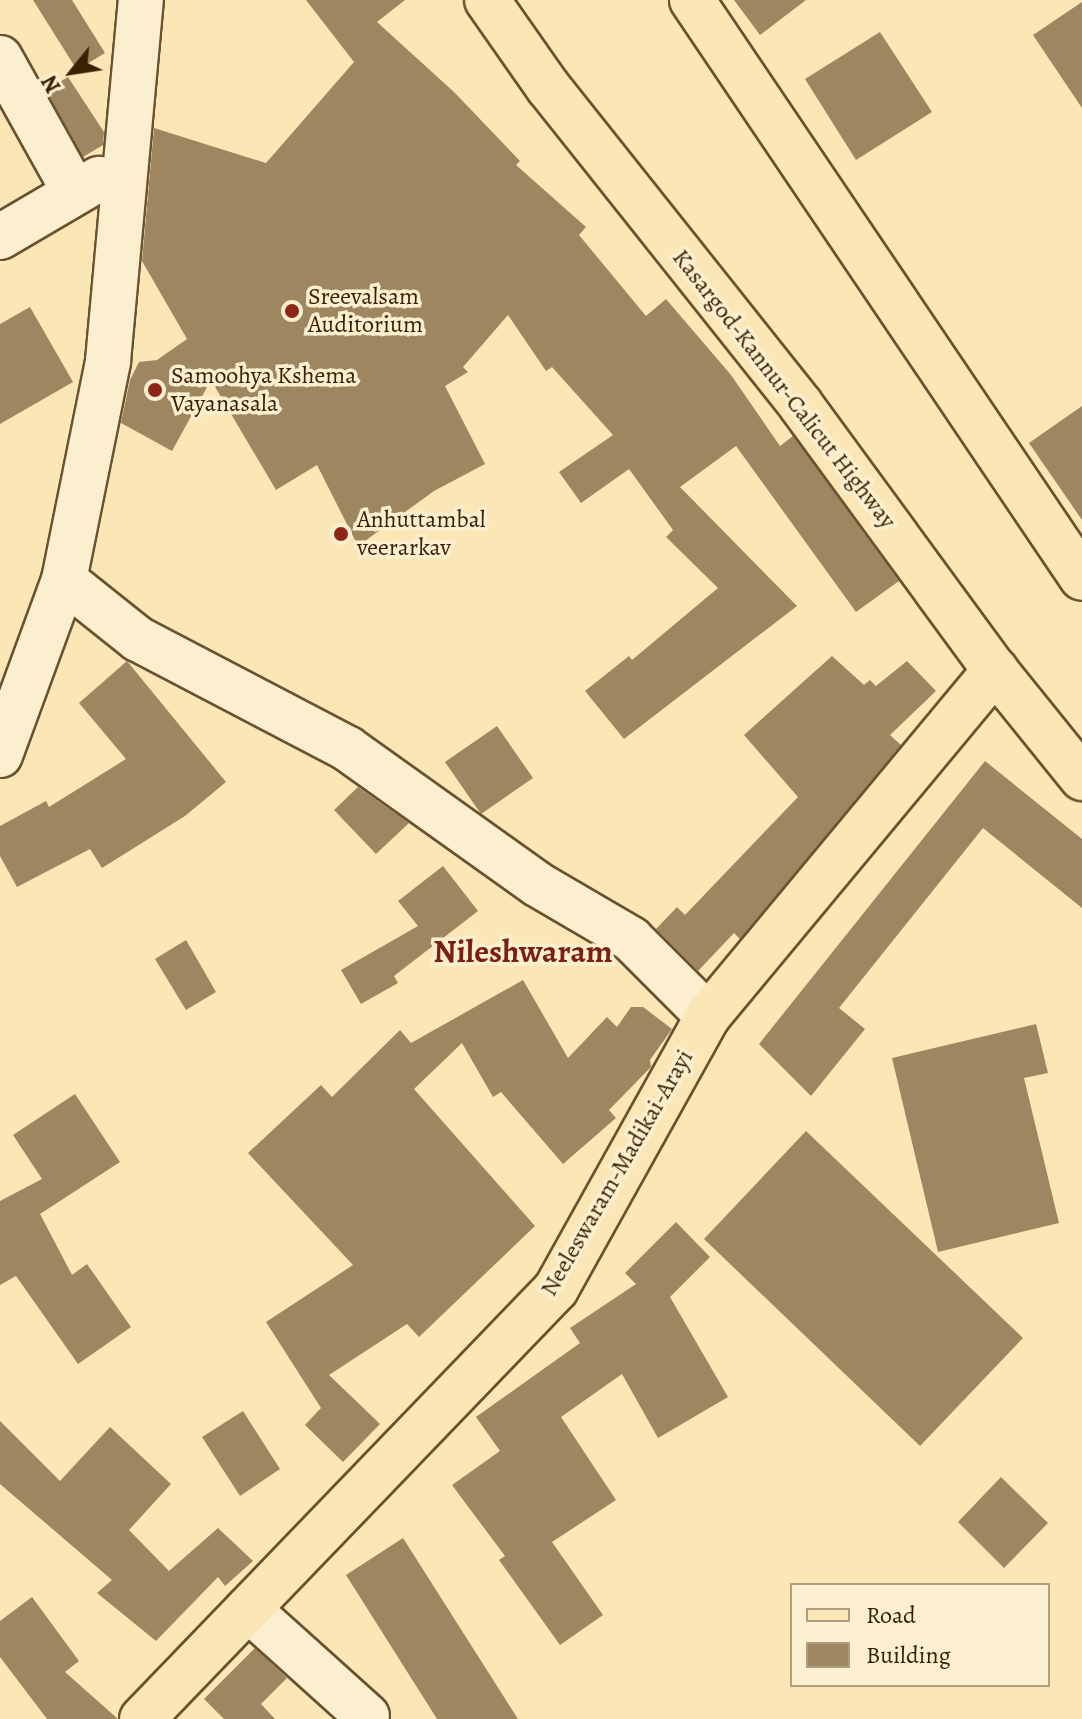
<!DOCTYPE html>
<style>
body{margin:0}
#map{position:relative;width:1082px;height:1719px;overflow:hidden;background:#fbe6b6;font-family:Alegreya,serif}
div>[style]{position:absolute}
.building>*{inset:0;background:#9e8760}
.roads{filter:drop-shadow(2px 0 #6a522f) drop-shadow(-2px 0 #6a522f) drop-shadow(0 2px #6a522f) drop-shadow(0 -2px #6a522f)}
.minor>*{height:44px;margin:-22px;padding:0 22px;transform-origin:22px;border-radius:22px;background:#fcefd0}
.major>*{height:44px;margin:-22px;padding:0 22px;transform-origin:22px;border-radius:22px;background:#fbe6b6}
.highway>*{height:44px;margin:-22px;padding:0 22px;transform-origin:22px;border-radius:22px;background:#fbe6b6}
.dots>*{width:22px;height:22px;translate:-50% -50%;box-sizing:border-box;border:4px solid #fcefd0;border-radius:50%}
span{translate:-50% -50%;white-space:nowrap;text-align:center;line-height:1.15;-webkit-text-stroke:7px #fcefd0;paint-order:stroke}
.poi-label{font-size:24px;color:#3a2102}
.left{translate:0 -50%;text-align:left}
.street-label{font-size:24px;color:#3a2102}
.district-label{font-size:32px;color:#7a1f14;font-weight:700}
.legend{position:absolute;left:790px;top:1583px;width:260px;height:104px;box-sizing:border-box;background:#fcefd0;border:2px solid #ae9d7e;margin:0;padding:10px 14px;list-style:none;font-size:24px;color:#3a2102}
.legend li{display:flex;align-items:center;gap:16px;height:40px}
.legend b{width:40px;border:2px solid #ae9d7e}
.north{position:absolute;left:32px;top:32px;width:80px;height:80px;-webkit-text-stroke:6px #fcefd0;paint-order:stroke;rotate:240deg;font-size:22px;font-weight:700;line-height:32px;text-align:center;color:#3a2102}
.north::after{content:'';display:block;margin:auto;width:28px;height:36px;background:#3a2102;clip-path:polygon(50% 0,100% 100%,50% 72%,0 100%)}
</style>
<div id="map">
<div class="building">
<div style="clip-path:polygon(33px 0,72px 0,105px 53px,77px 70px)"></div>
<div style="clip-path:polygon(306px 0,405px 0,377px 22px,454px 92px,520px 161px,516px 165px,586px 227px,579px 235px,646px 316px,666px 299px,731px 375px,780px 446px,793px 436px,899px 581px,856px 612px,736px 446px,680px 487px,797px 606px,624px 739px,585px 691px,629px 656px,632px 660px,718px 588px,666px 537px,673px 530px,629px 469px,581px 503px,559px 472px,613px 435px,552px 367px,546px 371px,508px 315px,463px 367px,468px 372px,445px 386px,485px 464px,434px 491px,358px 546px,317px 465px,276px 490px,211px 380px,172px 451px,121px 423px,130px 380px,139px 362px,157px 360px,187px 339px,142px 261px,154px 128px,266px 163px,354px 62px)"></div>
<div style="clip-path:polygon(734px 0,806px 0,760px 35px)"></div>
<div style="clip-path:polygon(1082px 2px,1082px 108px,1033px 35px)"></div>
<div style="clip-path:polygon(880px 32px,932px 112px,856px 160px,805px 79px)"></div>
<div style="clip-path:polygon(68px 77px,104px 132px,103px 145px,83px 157px,46px 90px)"></div>
<div style="clip-path:polygon(30px 307px,73px 382px,0 424px,0 324px)"></div>
<div style="clip-path:polygon(1082px 406px,1082px 520px,1029px 443px)"></div>
<div style="clip-path:polygon(832px 656px,864px 685px,870px 680px,876px 686px,907px 661px,936px 691px,890px 735px,901px 745px,740px 939px,734px 933px,698px 971px,656px 929px,677px 907px,685px 915px,798px 797px,744px 735px)"></div>
<div style="clip-path:polygon(127px 661px,226px 782px,185px 816px,102px 868px,90px 849px,17px 887px,0 856px,0 826px,46px 801px,49px 807px,126px 759px,79px 703px)"></div>
<div style="clip-path:polygon(497px 726px,533px 778px,481px 814px,445px 762px)"></div>
<div style="clip-path:polygon(985px 761px,1082px 839px,1082px 908px,983px 828px,839px 1008px,865px 1029px,811px 1096px,759px 1044px)"></div>
<div style="clip-path:polygon(358px 787px,409px 823px,376px 854px,334px 810px)"></div>
<div style="clip-path:polygon(443px 866px,478px 911px,394px 976px,398px 983px,361px 1004px,341px 970px,418px 926px,398px 901px)"></div>
<div style="clip-path:polygon(186px 940px,216px 992px,186px 1010px,155px 959px)"></div>
<div style="clip-path:polygon(523px 980px,568px 1058px,607px 1017px,617px 1027px,631px 1007px,643px 1007px,672px 1029px,650px 1060px,651px 1067px,609px 1110px,616px 1118px,563px 1164px,501px 1092px,493px 1097px,462px 1043px,414px 1089px,535px 1226px,419px 1337px,407px 1324px,329px 1375px,380px 1424px,343px 1462px,305px 1425px,321px 1408px,266px 1322px,353px 1265px,248px 1153px,321px 1085px,332px 1097px,400px 1030px,411px 1043px)"></div>
<div style="clip-path:polygon(1036px 1024px,1048px 1073px,1024px 1078px,1059px 1223px,938px 1252px,892px 1058px)"></div>
<div style="clip-path:polygon(75px 1094px,120px 1162px,40px 1214px,72px 1275px,87px 1264px,131px 1327px,78px 1364px,16px 1276px,0 1285px,0 1201px,42px 1179px,13px 1135px)"></div>
<div style="clip-path:polygon(806px 1131px,1023px 1338px,920px 1446px,704px 1239px)"></div>
<div style="clip-path:polygon(676px 1222px,710px 1257px,670px 1297px,728px 1397px,658px 1438px,622px 1374px,561px 1417px,616px 1500px,552px 1542px,603px 1615px,560px 1645px,499px 1560px,505px 1556px,452px 1485px,500px 1451px,476px 1417px,580px 1343px,570px 1328px,636px 1284px,625px 1273px)"></div>
<div style="clip-path:polygon(243px 1411px,280px 1469px,240px 1496px,202px 1437px)"></div>
<div style="clip-path:polygon(0 1421px,60px 1481px,110px 1427px,171px 1484px,129px 1530px,169px 1571px,218px 1528px,253px 1561px,225px 1586px,218px 1577px,156px 1641px,97px 1593px,112px 1580px,0 1484px)"></div>
<div style="clip-path:polygon(1001px 1477px,1048px 1523px,1004px 1568px,958px 1522px)"></div>
<div style="clip-path:polygon(403px 1538px,518px 1719px,437px 1719px,346px 1575px)"></div>
<div style="clip-path:polygon(32px 1597px,79px 1661px,65px 1672px,118px 1719px,47px 1719px,0 1657px,0 1621px)"></div>
<div style="clip-path:polygon(255px 1648px,287px 1678px,261px 1704px,275px 1719px,224px 1719px,204px 1699px)"></div>
</div>
<div class="roads">
<div class="minor">
<div style="left:0;top:58px;width:154px;rotate:60.9deg"></div>
<div style="left:0;top:237px;width:115px;rotate:-30.4deg"></div>
<div style="left:64px;top:580px;width:95px;rotate:38.6deg"></div>
<div style="left:138px;top:639px;width:237px;rotate:27.6deg"></div>
<div style="left:348px;top:749px;width:232px;rotate:35.5deg"></div>
<div style="left:537px;top:884px;width:109px;rotate:30.3deg"></div>
<div style="left:631px;top:939px;width:109px;rotate:45deg"></div>
<div style="left:0;top:755px;width:186px;rotate:-69.9deg"></div>
<div style="left:64px;top:580px;width:223px;rotate:-78.6deg"></div>
<div style="left:108px;top:361px;width:363px;rotate:-84.8deg"></div>
<div style="left:248px;top:1609px;width:160px;rotate:42deg"></div>
</div>
<div class="major">
<div style="left:142px;top:1719px;width:597px;rotate:-46.09deg"></div>
<div style="left:556px;top:1289px;width:312px;rotate:-60.9deg"></div>
<div style="left:708px;top:1016px;width:450px;rotate:-50.3deg"></div>
</div>
<div class="highway">
<div style="left:487px;top:0;width:106px;rotate:55deg"></div>
<div style="left:548px;top:87px;width:405px;rotate:51.5deg"></div>
<div style="left:800px;top:404px;width:330px;rotate:53.8deg"></div>
<div style="left:995px;top:670px;width:139px;rotate:51.1deg"></div>
<div style="left:692px;top:0;width:697px;rotate:55.99deg"></div>
</div>
</div>
<div class="dots">
<div style="left:292px;top:311px;background:#8f2418"></div>
<div style="left:155px;top:390px;background:#8f2418"></div>
<div style="left:341px;top:534px;background:#8f2418"></div>
</div>
<div class="poi-label">
<span class="left" style="left:308px;top:311px">Sreevalsam<br>Auditorium</span>
<span class="left" style="left:171px;top:390px">Samoohya Kshema<br>Vayanasala</span>
<span class="left" style="left:357px;top:534px">Anhuttambal<br>veerarkav</span>
</div>
<div class="street-label">
<span style="left:784px;top:389px;rotate:52deg">Kasargod-Kannur-Calicut Highway</span>
<span style="left:617px;top:1173px;rotate:-60deg">Neeleswaram-Madikai-Arayi</span>
</div>
<div class="district-label">
<span style="left:523px;top:951px">Nileshwaram</span>
</div>
<ul class="legend">
<li><b style="height:10px;background:#fbe6b6"></b>Road</li>
<li><b style="height:22px;background:#9e8760"></b>Building</li>
</ul>
<div class="north">N</div>
</div>
